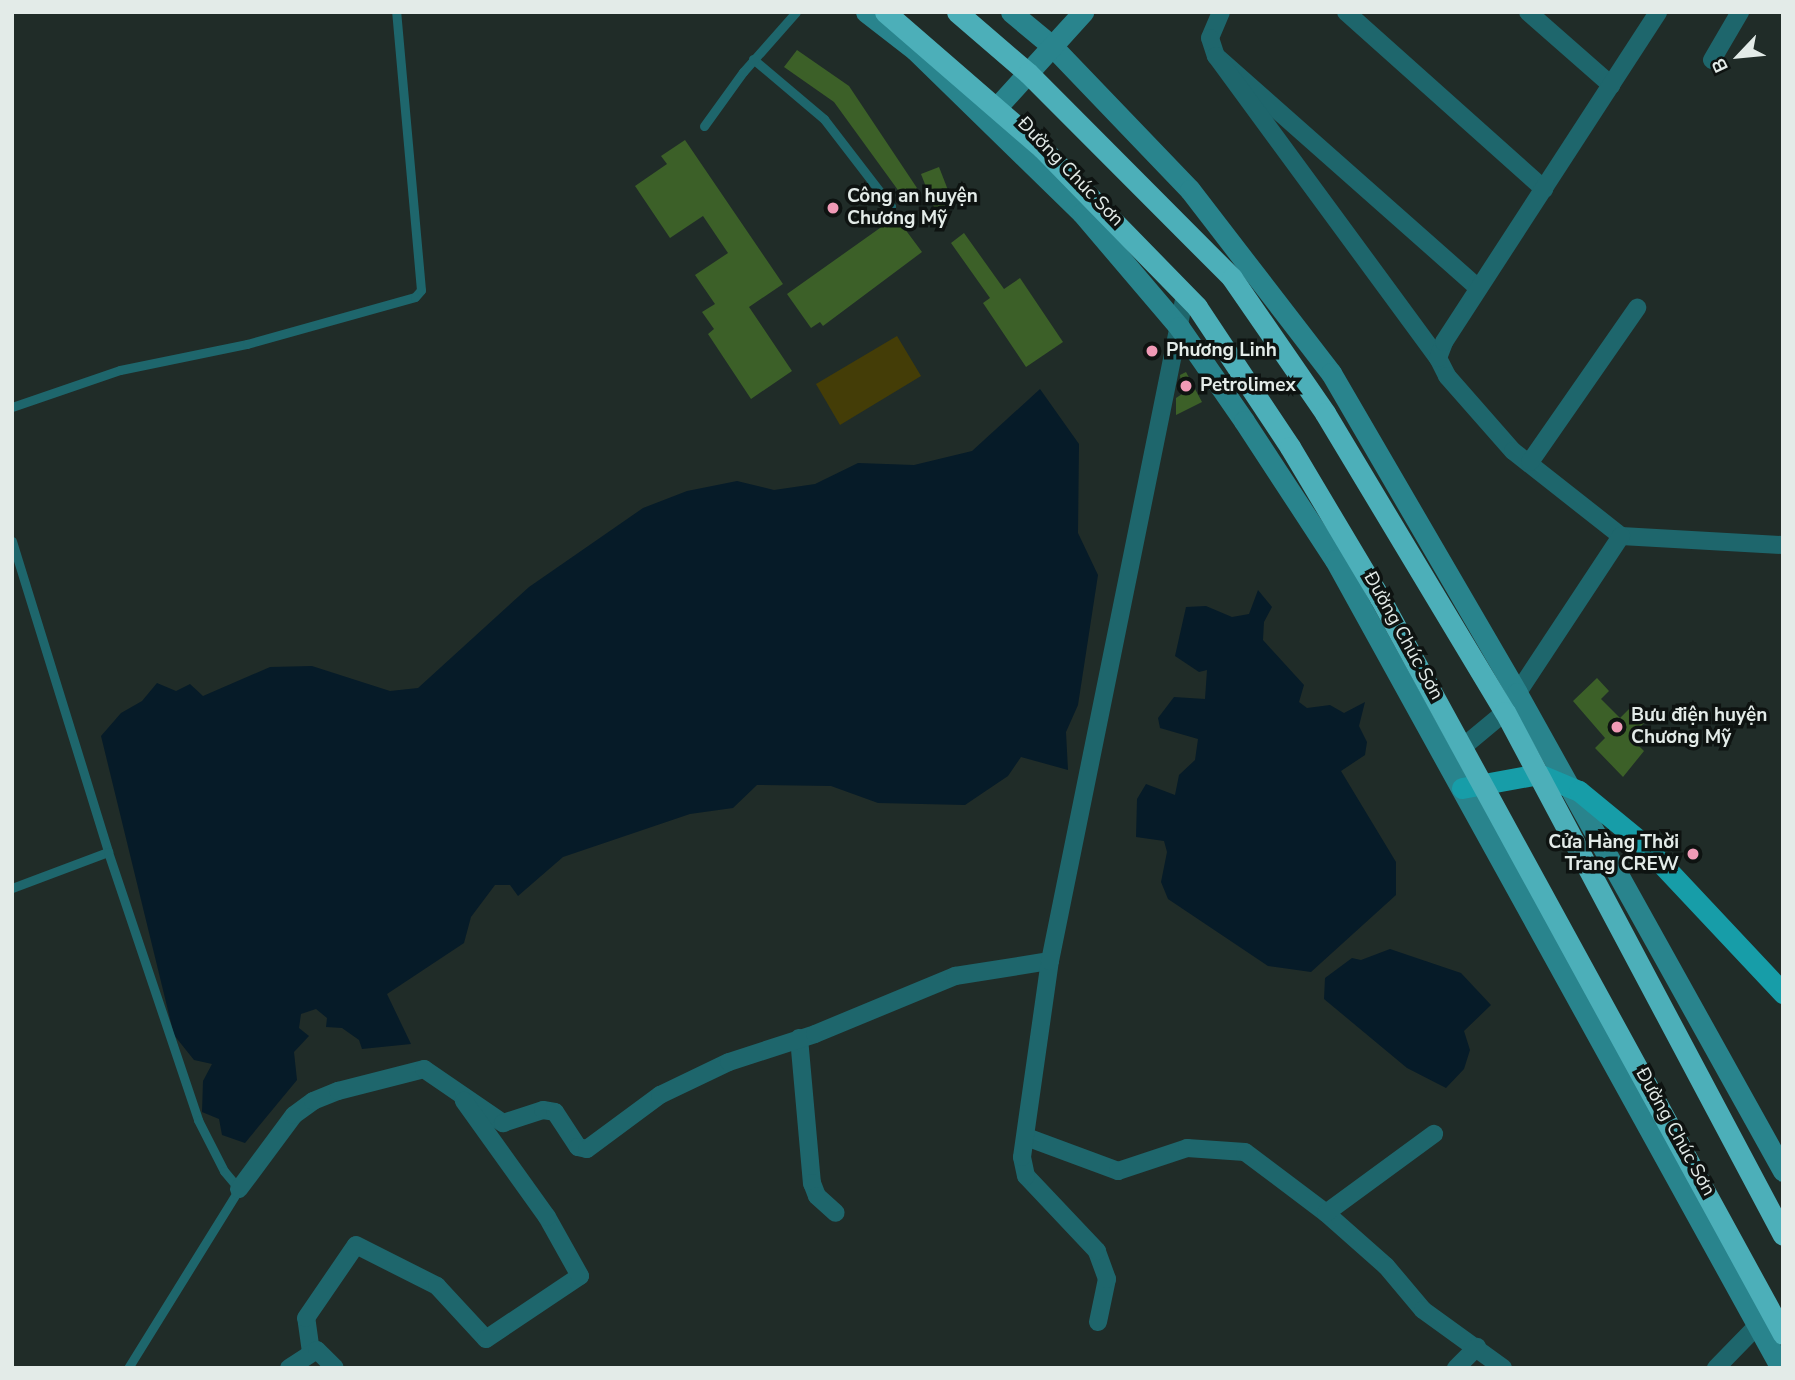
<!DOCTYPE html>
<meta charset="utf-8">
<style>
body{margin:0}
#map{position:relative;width:1795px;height:1380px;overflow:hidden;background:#202c28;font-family:"Nunito Sans",sans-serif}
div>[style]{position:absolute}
.green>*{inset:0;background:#443d07}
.water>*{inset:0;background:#061b28}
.building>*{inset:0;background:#3c6028}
.lane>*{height:9px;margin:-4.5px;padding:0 4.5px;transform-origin:4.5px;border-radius:4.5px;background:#1e666c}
.street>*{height:18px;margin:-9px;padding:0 9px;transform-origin:9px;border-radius:9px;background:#1e666c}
.secondary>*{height:21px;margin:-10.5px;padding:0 10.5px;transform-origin:10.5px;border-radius:10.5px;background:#29848d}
.primary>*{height:21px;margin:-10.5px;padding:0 10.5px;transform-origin:10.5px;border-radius:10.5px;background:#179da8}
.highway>*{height:21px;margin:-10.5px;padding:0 10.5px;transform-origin:10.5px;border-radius:10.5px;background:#4cafb9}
.dots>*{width:19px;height:19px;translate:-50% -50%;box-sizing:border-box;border:4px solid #0e1311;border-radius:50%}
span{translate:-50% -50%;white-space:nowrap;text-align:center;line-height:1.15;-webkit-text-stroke:7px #0e1311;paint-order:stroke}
.street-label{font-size:19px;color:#e3ebe8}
.poi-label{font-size:19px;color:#e3ebe8;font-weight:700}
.left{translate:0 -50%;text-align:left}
.right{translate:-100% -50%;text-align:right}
.frame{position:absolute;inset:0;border:14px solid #e3ebe8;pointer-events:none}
.north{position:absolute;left:1704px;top:21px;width:70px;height:70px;-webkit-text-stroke:5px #0e1311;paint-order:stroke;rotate:244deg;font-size:19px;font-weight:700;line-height:28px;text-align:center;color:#e3ebe8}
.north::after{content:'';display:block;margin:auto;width:24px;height:32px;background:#e3ebe8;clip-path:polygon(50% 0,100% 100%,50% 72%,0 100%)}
</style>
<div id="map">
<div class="green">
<div style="clip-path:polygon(897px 336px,921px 376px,840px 425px,816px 384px)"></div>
</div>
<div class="water">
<div style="clip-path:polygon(1040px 389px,1079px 444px,1078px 533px,1098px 575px,1078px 705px,1066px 732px,1068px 770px,1021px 757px,1008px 776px,965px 805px,878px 803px,831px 786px,757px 785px,733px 808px,690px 814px,563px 857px,518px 896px,510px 885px,495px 885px,471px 917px,464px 943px,387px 994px,411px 1044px,362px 1049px,359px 1040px,342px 1028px,326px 1027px,327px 1018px,316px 1009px,301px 1014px,299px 1028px,309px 1036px,294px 1052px,297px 1080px,245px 1143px,222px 1135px,219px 1119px,202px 1112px,203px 1081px,212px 1064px,194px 1060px,174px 1035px,101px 736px,121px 713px,142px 701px,157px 683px,176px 691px,190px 684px,203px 696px,270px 667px,312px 666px,390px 691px,418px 688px,529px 587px,643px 508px,687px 491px,737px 481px,774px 490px,815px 484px,858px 463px,914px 465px,972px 451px)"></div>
<div style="clip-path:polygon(1258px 590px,1272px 607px,1264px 622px,1263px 640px,1304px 685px,1299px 702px,1307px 708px,1330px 705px,1344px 713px,1365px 702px,1359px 726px,1367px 742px,1365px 755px,1341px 771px,1396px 862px,1396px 895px,1311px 972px,1268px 966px,1168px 899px,1161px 882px,1167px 852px,1164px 841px,1136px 837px,1137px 799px,1146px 784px,1175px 795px,1179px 775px,1195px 760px,1198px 739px,1160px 728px,1158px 718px,1174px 697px,1205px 699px,1207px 670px,1199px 672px,1175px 656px,1186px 607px,1206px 606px,1232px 617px,1249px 614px)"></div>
<div style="clip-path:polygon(1390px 949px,1461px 973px,1491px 1005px,1464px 1031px,1470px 1050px,1464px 1069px,1446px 1088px,1407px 1068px,1324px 999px,1325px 978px,1352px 958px,1361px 960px)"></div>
</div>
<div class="building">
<div style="clip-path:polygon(797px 50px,849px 86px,917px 188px,903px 197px,834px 102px,784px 67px)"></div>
<div style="clip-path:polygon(685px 140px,783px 284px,749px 307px,792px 371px,751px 399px,708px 334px,714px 329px,702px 312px,715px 304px,695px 275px,728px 253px,703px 216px,670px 238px,635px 186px,667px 164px,661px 156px)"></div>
<div style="clip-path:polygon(939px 167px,953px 203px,935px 210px,921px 174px)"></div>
<div style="clip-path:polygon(899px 221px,922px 252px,823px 326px,820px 322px,811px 328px,787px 294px,887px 223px,890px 228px)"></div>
<div style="clip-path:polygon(964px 233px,1004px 289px,1020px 278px,1063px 342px,1026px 367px,983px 303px,990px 298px,951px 243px)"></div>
<div style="clip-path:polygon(1186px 372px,1202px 402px,1176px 415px,1176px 398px,1182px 394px,1180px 375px)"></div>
<div style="clip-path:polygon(1597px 678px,1609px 691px,1601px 699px,1620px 718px,1630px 708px,1644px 723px,1630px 737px,1644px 751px,1623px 777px,1595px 748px,1605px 738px,1573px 701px)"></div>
</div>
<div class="lane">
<div style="left:753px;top:59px;width:93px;rotate:40.2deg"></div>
<div style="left:824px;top:119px;width:110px;rotate:52.4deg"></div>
<div style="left:704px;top:126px;width:67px;rotate:-54.2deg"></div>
<div style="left:743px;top:72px;width:80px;rotate:-48.5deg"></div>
<div style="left:12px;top:407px;width:114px;rotate:-18.9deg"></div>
<div style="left:120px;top:370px;width:130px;rotate:-11.6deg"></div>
<div style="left:247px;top:344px;width:174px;rotate:-15.6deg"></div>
<div style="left:415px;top:297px;width:9px;rotate:-49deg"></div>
<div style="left:421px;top:290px;width:279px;rotate:-95.1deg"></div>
<div style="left:12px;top:541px;width:325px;rotate:72.8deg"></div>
<div style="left:12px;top:888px;width:103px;rotate:-20.6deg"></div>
<div style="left:108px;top:852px;width:283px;rotate:71.4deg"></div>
<div style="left:198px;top:1120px;width:57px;rotate:63deg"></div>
<div style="left:224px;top:1171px;width:23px;rotate:50deg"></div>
<div style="left:239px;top:1189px;width:211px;rotate:121.8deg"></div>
</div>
<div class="street">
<div style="left:1221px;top:12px;width:28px;rotate:113deg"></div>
<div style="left:1210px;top:38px;width:19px;rotate:72deg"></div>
<div style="left:1216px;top:56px;width:350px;rotate:41.5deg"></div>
<div style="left:1346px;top:12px;width:266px;rotate:41.8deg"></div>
<div style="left:1528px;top:12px;width:111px;rotate:41.3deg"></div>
<div style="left:1216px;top:56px;width:375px;rotate:53.7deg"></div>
<div style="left:1438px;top:358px;width:20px;rotate:63deg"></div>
<div style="left:1447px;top:376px;width:100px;rotate:48.7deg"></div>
<div style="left:1513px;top:451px;width:137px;rotate:38.2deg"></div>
<div style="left:1621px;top:536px;width:162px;rotate:3.2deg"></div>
<div style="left:1712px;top:60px;width:56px;rotate:-59.7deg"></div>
<div style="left:1438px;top:358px;width:17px;rotate:-69deg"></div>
<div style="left:1444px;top:342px;width:393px;rotate:-57deg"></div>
<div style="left:1530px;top:462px;width:188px;rotate:-55.2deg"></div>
<div style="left:1452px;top:756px;width:69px;rotate:-39.7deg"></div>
<div style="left:1505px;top:712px;width:211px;rotate:-56.6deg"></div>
<div style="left:799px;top:1038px;width:146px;rotate:84.9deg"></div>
<div style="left:812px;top:1183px;width:14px;rotate:69deg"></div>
<div style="left:817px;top:1196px;width:25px;rotate:42deg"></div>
<div style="left:1029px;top:1138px;width:95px;rotate:20.3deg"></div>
<div style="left:1118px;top:1171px;width:73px;rotate:-18.4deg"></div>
<div style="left:1187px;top:1148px;width:58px;rotate:3.9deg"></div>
<div style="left:1245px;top:1152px;width:101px;rotate:37deg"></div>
<div style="left:1326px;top:1213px;width:80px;rotate:41.5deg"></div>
<div style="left:1386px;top:1266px;width:57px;rotate:49.9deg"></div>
<div style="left:1423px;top:1310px;width:99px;rotate:35.9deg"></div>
<div style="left:239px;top:1189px;width:92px;rotate:-53.4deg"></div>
<div style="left:294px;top:1115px;width:24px;rotate:-36deg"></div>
<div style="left:313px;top:1101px;width:27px;rotate:-22deg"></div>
<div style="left:338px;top:1091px;width:89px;rotate:-14.3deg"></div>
<div style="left:424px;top:1069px;width:96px;rotate:34.4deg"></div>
<div style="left:503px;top:1123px;width:42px;rotate:-18deg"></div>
<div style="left:543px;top:1110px;width:12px;rotate:9deg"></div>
<div style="left:555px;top:1112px;width:42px;rotate:56.7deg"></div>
<div style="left:578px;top:1147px;width:9px;rotate:13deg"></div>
<div style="left:587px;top:1149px;width:91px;rotate:-36.5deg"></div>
<div style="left:660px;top:1095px;width:76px;rotate:-25.6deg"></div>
<div style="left:729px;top:1062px;width:90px;rotate:-18deg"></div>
<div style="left:815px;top:1034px;width:152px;rotate:-22.5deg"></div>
<div style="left:955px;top:976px;width:96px;rotate:-9deg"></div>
<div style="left:1326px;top:1213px;width:134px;rotate:-36.2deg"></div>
<div style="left:1098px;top:1322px;width:44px;rotate:-78.2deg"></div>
<div style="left:1107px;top:1279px;width:30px;rotate:-110deg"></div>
<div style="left:1097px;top:1251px;width:103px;rotate:-133.4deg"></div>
<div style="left:1026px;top:1176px;width:19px;rotate:-102deg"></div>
<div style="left:1022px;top:1157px;width:198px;rotate:-81.9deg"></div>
<div style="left:1050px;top:961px;width:680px;rotate:-78.54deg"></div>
<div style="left:311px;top:1352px;width:34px;rotate:-98deg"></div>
<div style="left:306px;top:1318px;width:88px;rotate:-55.6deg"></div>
<div style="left:356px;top:1245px;width:91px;rotate:26.8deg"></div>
<div style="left:437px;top:1286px;width:72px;rotate:47.2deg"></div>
<div style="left:486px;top:1339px;width:113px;rotate:-33.8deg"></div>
<div style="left:580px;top:1276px;width:68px;rotate:-119.2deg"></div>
<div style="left:547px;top:1217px;width:143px;rotate:-125.6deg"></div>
<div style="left:289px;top:1368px;width:33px;rotate:-33deg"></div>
<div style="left:317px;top:1350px;width:25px;rotate:45deg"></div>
<div style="left:1456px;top:1368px;width:30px;rotate:-45deg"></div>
<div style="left:1716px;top:1368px;width:60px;rotate:-45.7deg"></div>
</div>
<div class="secondary">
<div style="left:866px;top:12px;width:62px;rotate:37.8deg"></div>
<div style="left:915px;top:50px;width:233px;rotate:44.3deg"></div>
<div style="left:1082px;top:213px;width:150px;rotate:49.6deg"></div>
<div style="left:1179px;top:327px;width:114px;rotate:55.3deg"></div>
<div style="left:1244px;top:421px;width:166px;rotate:56.8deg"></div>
<div style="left:1335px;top:560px;width:923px;rotate:61.1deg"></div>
<div style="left:1011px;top:12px;width:53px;rotate:39.7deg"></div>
<div style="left:1052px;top:46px;width:199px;rotate:46.2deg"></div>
<div style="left:1190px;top:190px;width:231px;rotate:52.4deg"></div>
<div style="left:1331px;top:373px;width:370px;rotate:59.8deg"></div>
<div style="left:1517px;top:693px;width:547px;rotate:60.9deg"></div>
<div style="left:996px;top:108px;width:130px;rotate:-47.8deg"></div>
</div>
<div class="primary">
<div style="left:1462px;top:788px;width:77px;rotate:-10.4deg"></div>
<div style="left:1538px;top:774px;width:44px;rotate:22.5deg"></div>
<div style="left:1579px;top:791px;width:82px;rotate:39.5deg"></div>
<div style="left:1642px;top:843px;width:206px;rotate:46.8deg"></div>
</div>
<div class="highway">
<div style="left:885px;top:12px;width:208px;rotate:40.9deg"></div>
<div style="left:1042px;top:148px;width:222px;rotate:45.7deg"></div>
<div style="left:1197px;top:307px;width:168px;rotate:56.4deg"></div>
<div style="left:1290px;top:447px;width:176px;rotate:59.2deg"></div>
<div style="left:1380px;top:598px;width:839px;rotate:61.3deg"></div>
<div style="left:957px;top:12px;width:94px;rotate:40.7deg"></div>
<div style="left:1028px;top:73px;width:289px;rotate:45.1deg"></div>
<div style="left:1232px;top:278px;width:164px;rotate:55.4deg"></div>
<div style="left:1325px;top:413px;width:349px;rotate:59deg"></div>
<div style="left:1505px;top:712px;width:592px;rotate:62.01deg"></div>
</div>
<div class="dots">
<div style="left:833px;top:208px;background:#f09ab6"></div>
<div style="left:1152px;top:351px;background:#f09ab6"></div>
<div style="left:1186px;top:386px;background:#f09ab6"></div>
<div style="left:1617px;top:727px;background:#f09ab6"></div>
<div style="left:1693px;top:854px;background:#f09ab6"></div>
</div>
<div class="street-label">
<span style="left:1070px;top:172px;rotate:46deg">Đường Chúc Sơn</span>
<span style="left:1403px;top:636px;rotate:61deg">Đường Chúc Sơn</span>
<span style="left:1675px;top:1132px;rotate:61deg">Đường Chúc Sơn</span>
</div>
<div class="poi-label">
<span class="left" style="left:847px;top:208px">Công an huyện<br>Chương Mỹ</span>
<span class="left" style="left:1166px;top:351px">Phương Linh</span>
<span class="left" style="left:1200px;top:386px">Petrolimex</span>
<span class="left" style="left:1631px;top:727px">Bưu điện huyện<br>Chương Mỹ</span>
<span class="right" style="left:1679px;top:854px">Cửa Hàng Thời<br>Trang CREW</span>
</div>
<div class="frame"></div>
<div class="north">B</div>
</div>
